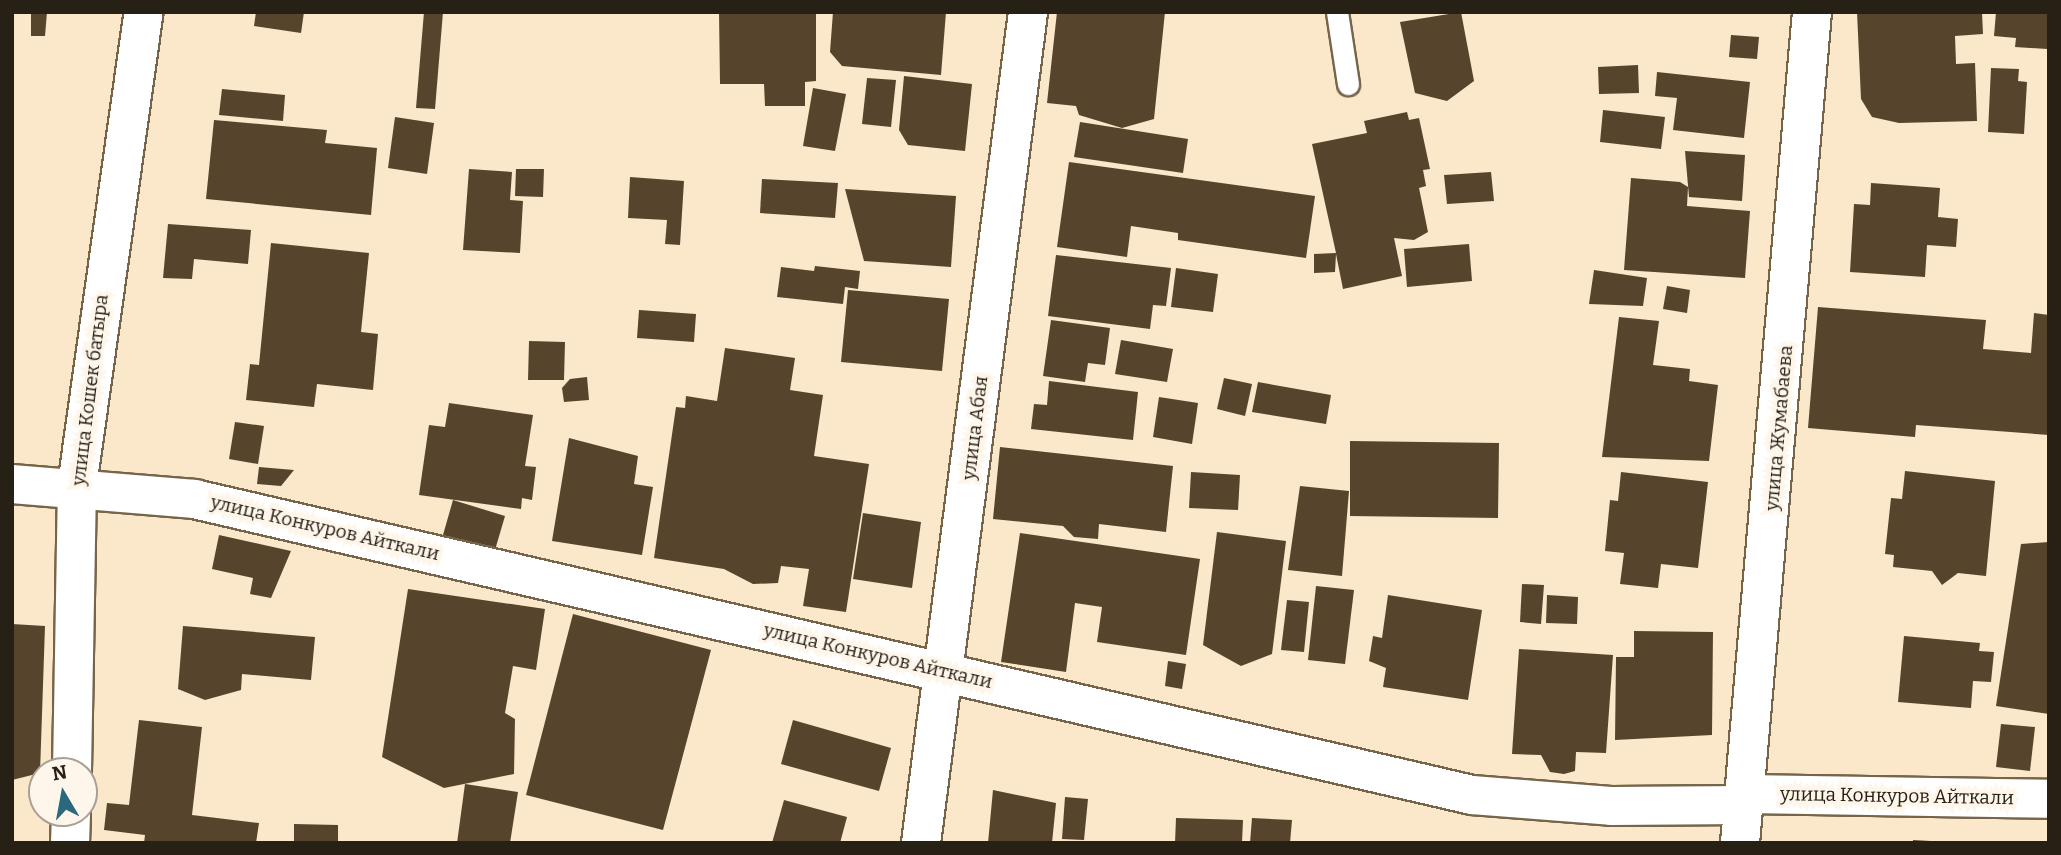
<!DOCTYPE html>
<meta charset="utf-8">
<style>
body{margin:0}
#map{position:relative;width:2061px;height:855px;overflow:hidden;background:#fbe7c9;font-family:Bitter,serif}
div>[style]{position:absolute}
.building>*{inset:0;background:#56452c}
.roads{filter:drop-shadow(2px 0 #76654b) drop-shadow(-2px 0 #76654b) drop-shadow(0 2px #76654b) drop-shadow(0 -2px #76654b)}
.lane>*{height:21px;margin:-10.5px;padding:0 10.5px;transform-origin:10.5px;border-radius:10.5px;background:#fff}
.street>*{height:38px;margin:-19px;padding:0 19px;transform-origin:19px;border-radius:19px;background:#fff}
span{translate:-50% -50%;white-space:nowrap;text-align:center;line-height:1.15;-webkit-text-stroke:7px #fef6ea;paint-order:stroke}
.street-label{font-size:19px;color:#272015}
.frame{position:absolute;inset:0;border:14px solid #272015;pointer-events:none}
.north{position:absolute;left:28px;top:757px;width:70px;height:70px;box-sizing:border-box;background:#fef6ea;border:2px solid #a8a095;border-radius:50%;rotate:350deg;font-size:19px;font-weight:700;line-height:28px;text-align:center;color:#272015}
.north::after{content:'';display:block;margin:auto;width:24px;height:32px;background:#29687d;clip-path:polygon(50% 0,100% 100%,50% 72%,0 100%)}
</style>
<div id="map">
<div class="building">
<div style="clip-path:polygon(31px 12px,47px 12px,45px 36px,31px 36px)"></div>
<div style="clip-path:polygon(256px 12px,304px 12px,301px 33px,254px 26px)"></div>
<div style="clip-path:polygon(424px 12px,443px 12px,435px 109px,416px 108px)"></div>
<div style="clip-path:polygon(719px 12px,816px 12px,816px 81px,805px 82px,805px 106px,765px 106px,764px 84px,720px 84px)"></div>
<div style="clip-path:polygon(833px 12px,946px 12px,941px 75px,842px 66px,830px 52px)"></div>
<div style="clip-path:polygon(1057px 12px,1165px 12px,1154px 119px,1122px 128px,1079px 115px,1076px 106px,1047px 103px)"></div>
<div style="clip-path:polygon(1461px 12px,1474px 81px,1447px 101px,1415px 93px,1400px 22px)"></div>
<div style="clip-path:polygon(1857px 12px,1982px 12px,1983px 34px,1955px 36px,1956px 64px,1975px 63px,1977px 121px,1899px 123px,1872px 117px,1861px 99px)"></div>
<div style="clip-path:polygon(1996px 12px,2049px 12px,2047px 49px,2015px 47px,2016px 38px,1994px 36px)"></div>
<div style="clip-path:polygon(1731px 35px,1759px 37px,1757px 59px,1729px 57px)"></div>
<div style="clip-path:polygon(1638px 65px,1639px 93px,1599px 94px,1598px 67px)"></div>
<div style="clip-path:polygon(1991px 68px,2019px 69px,2018px 81px,2027px 82px,2024px 134px,1988px 132px)"></div>
<div style="clip-path:polygon(1657px 72px,1750px 82px,1744px 138px,1673px 130px,1677px 98px,1655px 96px)"></div>
<div style="clip-path:polygon(904px 76px,972px 84px,965px 151px,908px 145px,899px 130px)"></div>
<div style="clip-path:polygon(867px 78px,896px 80px,891px 127px,862px 124px)"></div>
<div style="clip-path:polygon(813px 88px,846px 94px,835px 151px,803px 146px)"></div>
<div style="clip-path:polygon(222px 89px,285px 95px,283px 121px,219px 115px)"></div>
<div style="clip-path:polygon(1603px 110px,1665px 117px,1661px 149px,1600px 142px)"></div>
<div style="clip-path:polygon(1407px 112px,1409px 120px,1419px 118px,1430px 169px,1423px 170px,1426px 186px,1419px 188px,1428px 232px,1414px 240px,1394px 238px,1402px 276px,1343px 289px,1336px 254px,1335px 272px,1314px 273px,1314px 254px,1336px 253px,1312px 144px,1367px 133px,1364px 121px)"></div>
<div style="clip-path:polygon(395px 117px,434px 123px,427px 174px,388px 168px)"></div>
<div style="clip-path:polygon(214px 120px,327px 130px,325px 143px,377px 148px,371px 215px,206px 199px)"></div>
<div style="clip-path:polygon(1080px 122px,1188px 139px,1183px 173px,1074px 157px)"></div>
<div style="clip-path:polygon(1685px 151px,1745px 155px,1742px 201px,1689px 197px)"></div>
<div style="clip-path:polygon(1069px 162px,1315px 196px,1306px 258px,1178px 240px,1178px 233px,1131px 226px,1127px 257px,1057px 247px)"></div>
<div style="clip-path:polygon(469px 169px,512px 172px,510px 200px,523px 201px,520px 253px,463px 250px)"></div>
<div style="clip-path:polygon(516px 169px,544px 169px,543px 197px,515px 196px)"></div>
<div style="clip-path:polygon(1491px 172px,1494px 201px,1447px 204px,1444px 175px)"></div>
<div style="clip-path:polygon(630px 177px,684px 181px,680px 245px,665px 244px,667px 220px,628px 218px)"></div>
<div style="clip-path:polygon(1631px 178px,1680px 182px,1688px 187px,1687px 206px,1750px 211px,1745px 278px,1624px 270px)"></div>
<div style="clip-path:polygon(762px 179px,838px 183px,835px 218px,760px 213px)"></div>
<div style="clip-path:polygon(1871px 183px,1940px 188px,1938px 217px,1958px 219px,1956px 247px,1927px 245px,1925px 277px,1850px 272px,1854px 204px,1870px 205px)"></div>
<div style="clip-path:polygon(845px 189px,956px 196px,951px 267px,864px 261px)"></div>
<div style="clip-path:polygon(168px 224px,251px 230px,248px 264px,194px 259px,192px 279px,163px 278px)"></div>
<div style="clip-path:polygon(271px 243px,369px 253px,361px 332px,378px 334px,373px 390px,317px 384px,314px 407px,246px 400px,250px 364px,259px 365px)"></div>
<div style="clip-path:polygon(1469px 244px,1472px 281px,1407px 287px,1404px 249px)"></div>
<div style="clip-path:polygon(1056px 255px,1171px 268px,1166px 306px,1153px 305px,1150px 329px,1048px 316px)"></div>
<div style="clip-path:polygon(815px 266px,860px 271px,858px 289px,845px 287px,843px 304px,777px 297px,781px 267px,814px 271px)"></div>
<div style="clip-path:polygon(1176px 268px,1218px 274px,1213px 312px,1171px 307px)"></div>
<div style="clip-path:polygon(1594px 270px,1647px 278px,1643px 306px,1589px 304px)"></div>
<div style="clip-path:polygon(1667px 286px,1690px 290px,1687px 313px,1663px 309px)"></div>
<div style="clip-path:polygon(848px 290px,949px 299px,942px 371px,841px 362px)"></div>
<div style="clip-path:polygon(1818px 307px,1986px 320px,1983px 349px,2031px 353px,2034px 313px,2049px 315px,2049px 435px,1916px 425px,1915px 437px,1808px 428px)"></div>
<div style="clip-path:polygon(639px 310px,696px 314px,694px 342px,637px 338px)"></div>
<div style="clip-path:polygon(1619px 317px,1659px 321px,1653px 365px,1690px 369px,1689px 381px,1718px 385px,1709px 461px,1602px 457px)"></div>
<div style="clip-path:polygon(1051px 320px,1110px 328px,1105px 365px,1088px 363px,1085px 382px,1043px 376px)"></div>
<div style="clip-path:polygon(1121px 340px,1173px 349px,1167px 382px,1115px 374px)"></div>
<div style="clip-path:polygon(529px 341px,565px 342px,564px 380px,528px 380px)"></div>
<div style="clip-path:polygon(725px 348px,795px 358px,790px 390px,823px 395px,814px 456px,869px 464px,846px 612px,803px 606px,809px 569px,781px 566px,778px 583px,753px 584px,724px 569px,654px 558px,676px 407px,685px 408px,686px 396px,717px 401px)"></div>
<div style="clip-path:polygon(587px 377px,589px 400px,564px 402px,562px 388px,570px 379px)"></div>
<div style="clip-path:polygon(1224px 378px,1252px 384px,1245px 416px,1217px 409px)"></div>
<div style="clip-path:polygon(1049px 381px,1138px 392px,1133px 440px,1031px 429px,1034px 404px,1047px 405px)"></div>
<div style="clip-path:polygon(1258px 382px,1331px 395px,1326px 424px,1252px 412px)"></div>
<div style="clip-path:polygon(1159px 397px,1198px 403px,1192px 444px,1153px 437px)"></div>
<div style="clip-path:polygon(449px 403px,533px 415px,525px 466px,536px 467px,532px 500px,522px 498px,521px 509px,419px 495px,429px 425px,445px 427px)"></div>
<div style="clip-path:polygon(235px 422px,264px 426px,258px 464px,229px 459px)"></div>
<div style="clip-path:polygon(569px 438px,638px 456px,634px 484px,653px 487px,642px 555px,552px 541px)"></div>
<div style="clip-path:polygon(1350px 441px,1499px 443px,1498px 518px,1350px 516px)"></div>
<div style="clip-path:polygon(1000px 447px,1173px 466px,1166px 532px,1099px 524px,1098px 539px,1074px 537px,1063px 526px,993px 519px)"></div>
<div style="clip-path:polygon(259px 467px,294px 470px,281px 486px,257px 484px)"></div>
<div style="clip-path:polygon(1905px 471px,1995px 481px,1986px 576px,1958px 573px,1942px 585px,1932px 571px,1893px 567px,1894px 555px,1885px 554px,1891px 498px,1902px 499px)"></div>
<div style="clip-path:polygon(1191px 472px,1240px 475px,1238px 510px,1189px 508px)"></div>
<div style="clip-path:polygon(1621px 472px,1708px 482px,1698px 568px,1661px 564px,1658px 588px,1620px 584px,1624px 553px,1605px 551px,1610px 500px,1618px 501px)"></div>
<div style="clip-path:polygon(1300px 486px,1349px 491px,1342px 576px,1288px 570px)"></div>
<div style="clip-path:polygon(453px 500px,505px 516px,495px 550px,443px 535px)"></div>
<div style="clip-path:polygon(863px 513px,921px 522px,912px 588px,853px 579px)"></div>
<div style="clip-path:polygon(1217px 532px,1286px 541px,1272px 654px,1241px 666px,1203px 645px)"></div>
<div style="clip-path:polygon(1020px 533px,1200px 559px,1186px 655px,1097px 642px,1102px 607px,1075px 603px,1066px 672px,1001px 662px)"></div>
<div style="clip-path:polygon(219px 535px,291px 551px,271px 598px,250px 594px,253px 578px,212px 569px)"></div>
<div style="clip-path:polygon(2049px 542px,2049px 714px,1996px 706px,2021px 544px)"></div>
<div style="clip-path:polygon(1522px 584px,1544px 585px,1541px 624px,1520px 622px)"></div>
<div style="clip-path:polygon(1316px 586px,1354px 590px,1345px 664px,1308px 660px)"></div>
<div style="clip-path:polygon(408px 589px,545px 609px,536px 670px,513px 666px,505px 713px,515px 719px,514px 774px,444px 788px,382px 757px)"></div>
<div style="clip-path:polygon(1388px 595px,1482px 610px,1468px 700px,1383px 687px,1386px 668px,1369px 661px,1373px 636px,1382px 638px)"></div>
<div style="clip-path:polygon(1547px 595px,1578px 597px,1577px 624px,1546px 623px)"></div>
<div style="clip-path:polygon(1287px 600px,1309px 602px,1304px 652px,1281px 650px)"></div>
<div style="clip-path:polygon(573px 614px,711px 650px,663px 830px,526px 795px)"></div>
<div style="clip-path:polygon(12px 624px,45px 626px,40px 773px,12px 780px)"></div>
<div style="clip-path:polygon(183px 626px,315px 637px,311px 680px,242px 674px,241px 690px,205px 700px,178px 689px)"></div>
<div style="clip-path:polygon(1634px 631px,1713px 632px,1712px 735px,1615px 740px,1616px 657px,1634px 657px)"></div>
<div style="clip-path:polygon(1904px 636px,1980px 643px,1979px 651px,1994px 652px,1991px 682px,1973px 681px,1971px 708px,1898px 702px)"></div>
<div style="clip-path:polygon(1519px 649px,1613px 655px,1606px 753px,1576px 752px,1575px 771px,1564px 774px,1550px 772px,1541px 755px,1512px 754px)"></div>
<div style="clip-path:polygon(1168px 661px,1186px 664px,1182px 689px,1165px 686px)"></div>
<div style="clip-path:polygon(139px 720px,202px 727px,192px 815px,259px 823px,256px 843px,144px 843px,145px 835px,104px 830px,107px 803px,129px 805px)"></div>
<div style="clip-path:polygon(793px 720px,891px 748px,879px 791px,781px 764px)"></div>
<div style="clip-path:polygon(2001px 724px,2035px 727px,2030px 771px,1996px 767px)"></div>
<div style="clip-path:polygon(465px 784px,518px 792px,510px 843px,457px 843px)"></div>
<div style="clip-path:polygon(993px 790px,1056px 803px,1052px 843px,988px 843px)"></div>
<div style="clip-path:polygon(1065px 797px,1088px 799px,1084px 840px,1062px 839px)"></div>
<div style="clip-path:polygon(784px 800px,847px 817px,840px 843px,772px 843px)"></div>
<div style="clip-path:polygon(1176px 818px,1243px 820px,1242px 843px,1175px 843px)"></div>
<div style="clip-path:polygon(1252px 818px,1292px 820px,1290px 843px,1250px 843px)"></div>
<div style="clip-path:polygon(294px 824px,338px 825px,338px 843px,294px 843px)"></div>
<div style="clip-path:polygon(1913px 840px,1931px 841px,1931px 843px,1913px 843px)"></div>
</div>
<div class="roads">
<div class="lane">
<div style="left:1337px;top:12px;width:73px;rotate:81.3deg"></div>
</div>
<div class="street">
<div style="left:12px;top:484px;width:183px;rotate:4.7deg"></div>
<div style="left:194px;top:499px;width:1312px;rotate:13.04deg"></div>
<div style="left:1472px;top:795px;width:139px;rotate:4.5deg"></div>
<div style="left:1611px;top:806px;width:134px;rotate:-0.4deg"></div>
<div style="left:72px;top:771px;width:285px;rotate:-89deg"></div>
<div style="left:77px;top:486px;width:479px;rotate:-82deg"></div>
<div style="left:1746px;top:794px;width:303px;rotate:0.9deg"></div>
<div style="left:70px;top:843px;width:30px;rotate:-88deg"></div>
<div style="left:921px;top:843px;width:838px;rotate:-82.66deg"></div>
<div style="left:1740px;top:843px;width:834px;rotate:-85.05deg"></div>
</div>
</div>
<div class="street-label">
<span style="left:90px;top:390px;rotate:-83deg">улица Кошек батыра</span>
<span style="left:975px;top:428px;rotate:-83deg">улица Абая</span>
<span style="left:1779px;top:428px;rotate:-85deg">улица Жумабаева</span>
<span style="left:325px;top:528px;rotate:13deg">улица Конкуров Айткали</span>
<span style="left:878px;top:656px;rotate:13deg">улица Конкуров Айткали</span>
<span style="left:1897px;top:796px;rotate:1deg">улица Конкуров Айткали</span>
</div>
<div class="frame"></div>
<div class="north">N</div>
</div>
